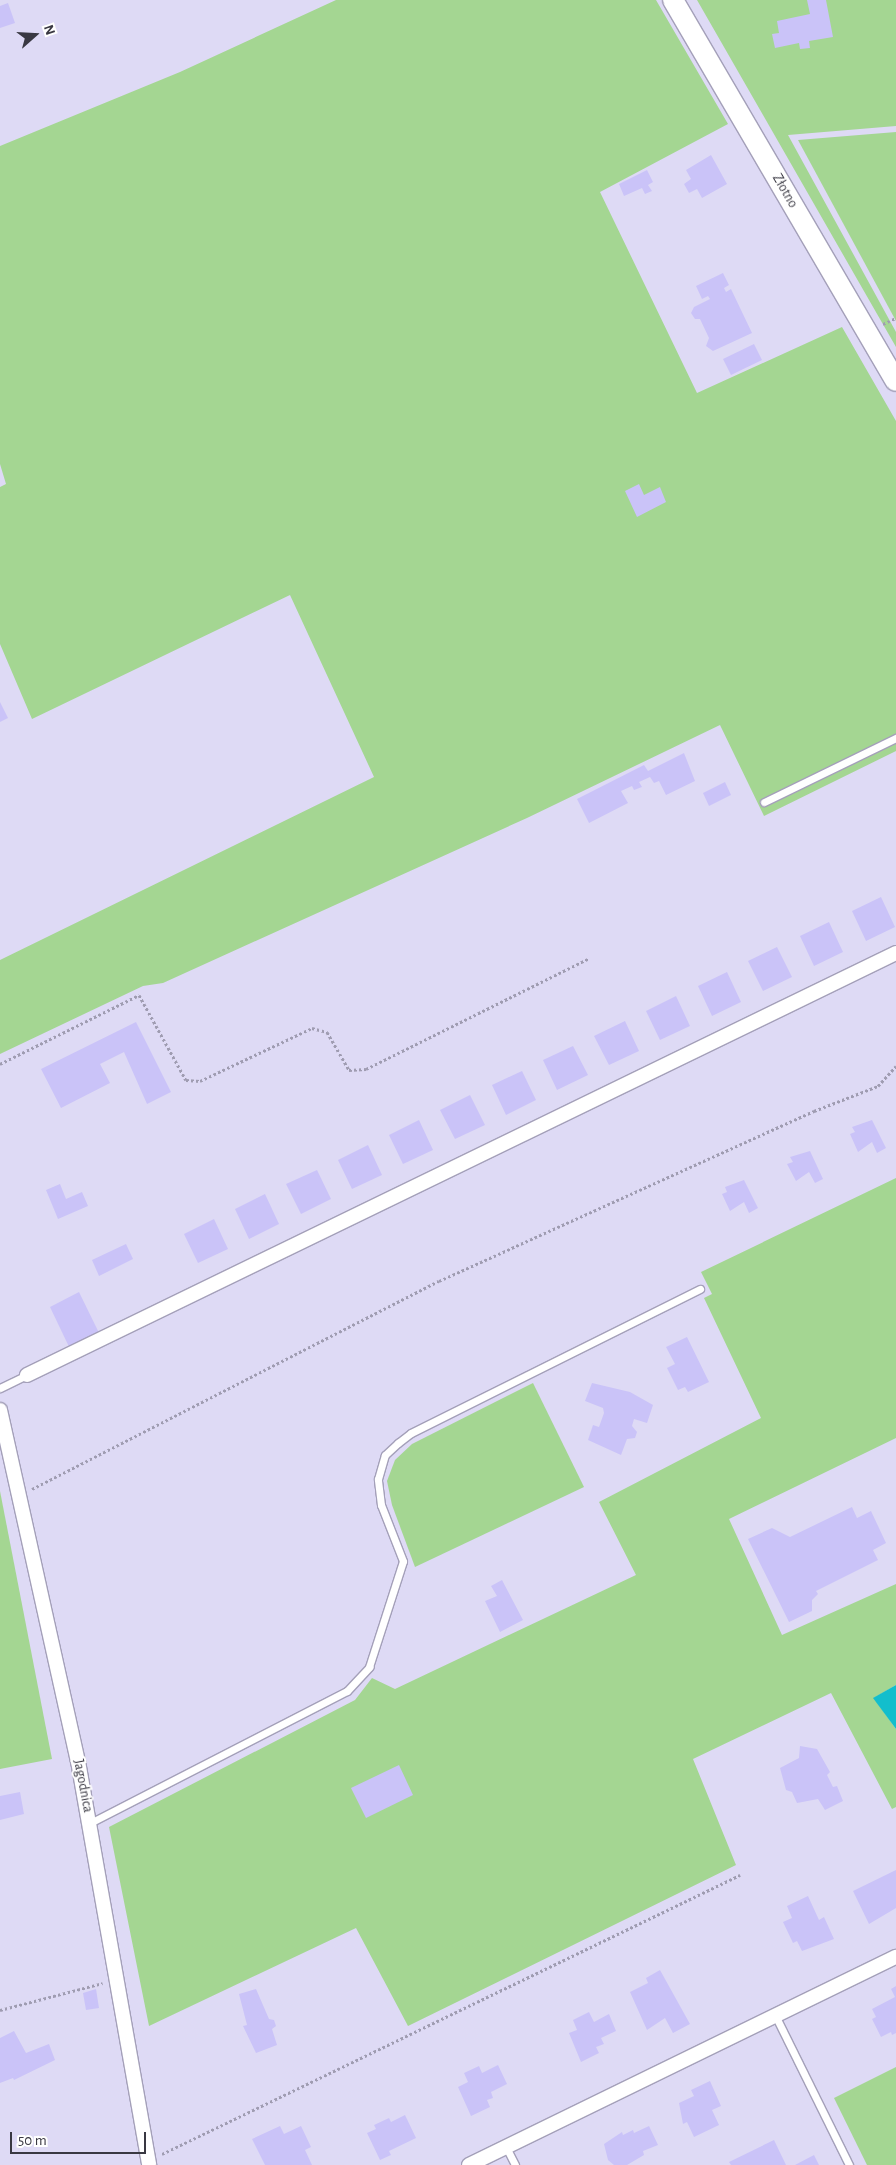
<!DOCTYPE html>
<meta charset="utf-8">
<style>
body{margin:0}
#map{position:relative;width:896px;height:2165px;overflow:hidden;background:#dedaf5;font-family:"Alegreya Sans",sans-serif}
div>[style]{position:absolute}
.green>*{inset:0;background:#a4d692}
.water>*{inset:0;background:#13becc}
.building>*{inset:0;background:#cac3f8}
.path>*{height:3px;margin-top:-1.5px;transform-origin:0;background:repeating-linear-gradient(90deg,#9f9cb1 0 2.5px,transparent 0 5px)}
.roads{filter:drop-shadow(1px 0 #a4a0b9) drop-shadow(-1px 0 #a4a0b9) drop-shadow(0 1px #a4a0b9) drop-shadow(0 -1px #a4a0b9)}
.lane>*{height:7px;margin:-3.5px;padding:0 3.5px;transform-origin:3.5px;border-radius:3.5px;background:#fff}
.street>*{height:14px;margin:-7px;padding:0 7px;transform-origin:7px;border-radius:7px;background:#fff}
.secondary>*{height:20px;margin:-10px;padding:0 10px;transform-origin:10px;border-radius:10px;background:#fff}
span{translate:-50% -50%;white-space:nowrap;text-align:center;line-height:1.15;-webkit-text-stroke:4px #fff;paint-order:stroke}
.street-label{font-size:14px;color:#393842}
.north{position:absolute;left:10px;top:10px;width:50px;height:50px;-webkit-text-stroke:4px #fff;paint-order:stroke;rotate:71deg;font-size:14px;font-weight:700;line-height:20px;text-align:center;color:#393842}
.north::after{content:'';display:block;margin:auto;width:18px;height:22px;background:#393842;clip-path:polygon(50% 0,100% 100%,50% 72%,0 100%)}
.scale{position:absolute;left:10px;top:2132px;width:136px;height:22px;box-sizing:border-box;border:2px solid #393842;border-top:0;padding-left:6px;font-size:15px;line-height:18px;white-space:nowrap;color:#393842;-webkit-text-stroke:4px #fff;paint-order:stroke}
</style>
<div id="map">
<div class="green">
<div style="clip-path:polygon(336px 0,656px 0,728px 124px,600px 192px,697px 393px,842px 327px,896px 421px,896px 751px,764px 816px,720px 725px,527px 818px,163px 983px,143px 986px,0 1054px,0 960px,374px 777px,290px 595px,32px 719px,0 644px,0 487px,6px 484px,0 464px,0 146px,180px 72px)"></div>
<div style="clip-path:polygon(697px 0,896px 0,896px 126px,788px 135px,896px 332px,896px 347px)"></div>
<div style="clip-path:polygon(896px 132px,896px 321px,798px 140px)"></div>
<div style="clip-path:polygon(896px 1178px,896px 1438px,729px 1519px,782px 1635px,896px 1584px,896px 1685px,874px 1698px,896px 1729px,896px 1807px,892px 1809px,831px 1693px,693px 1759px,736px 1865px,408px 2026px,356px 1928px,149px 2026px,109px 1827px,355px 1700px,372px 1678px,395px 1689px,636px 1575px,599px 1502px,761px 1418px,704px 1298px,712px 1294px,701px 1272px)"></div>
<div style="clip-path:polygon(533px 1383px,584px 1487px,415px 1567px,392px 1505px,387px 1481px,395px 1460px,412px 1444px)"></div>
<div style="clip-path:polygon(0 1491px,52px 1759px,0 1769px)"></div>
<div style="clip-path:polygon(896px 2067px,896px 2165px,867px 2165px,834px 2098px)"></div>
</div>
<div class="water">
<div style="clip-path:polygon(896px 1685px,896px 1729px,873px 1698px)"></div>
</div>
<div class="building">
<div style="clip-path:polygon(807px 0,826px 0,833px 37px,809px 41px,810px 48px,800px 49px,799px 43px,775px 48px,772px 34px,779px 33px,777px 21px,810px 14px)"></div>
<div style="clip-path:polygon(8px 3px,15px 23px,0 28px,0 6px)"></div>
<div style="clip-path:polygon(711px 155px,727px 184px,702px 198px,697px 189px,689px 193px,684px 184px,691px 179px,686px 170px)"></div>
<div style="clip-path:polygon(647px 170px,653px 182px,648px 185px,652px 191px,645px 194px,642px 188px,624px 196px,619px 184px)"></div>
<div style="clip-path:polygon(723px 273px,729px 285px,724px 288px,726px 292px,731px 289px,752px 333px,713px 351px,706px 346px,709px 338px,700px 319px,695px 319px,691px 313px,694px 307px,710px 299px,708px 296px,702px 299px,696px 286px)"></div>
<div style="clip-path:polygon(754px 344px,762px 360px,731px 375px,723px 359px)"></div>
<div style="clip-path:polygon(639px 484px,644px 495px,660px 487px,666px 502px,637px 517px,625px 491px)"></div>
<div style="clip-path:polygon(0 702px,8px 718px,0 722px)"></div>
<div style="clip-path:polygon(684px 753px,695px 781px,666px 795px,659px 781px,654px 783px,650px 777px,639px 782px,642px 787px,634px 790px,632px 786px,621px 791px,628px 803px,589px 823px,577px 799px,644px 765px,648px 771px)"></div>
<div style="clip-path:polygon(725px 782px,731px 795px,709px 806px,703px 793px)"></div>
<div style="clip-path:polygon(881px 897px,895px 927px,866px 941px,852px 911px)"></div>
<div style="clip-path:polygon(829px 922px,843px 952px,814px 966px,800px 936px)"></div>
<div style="clip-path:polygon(777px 947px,792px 977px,763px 991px,748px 961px)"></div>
<div style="clip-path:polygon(727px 972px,741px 1002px,712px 1016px,698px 986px)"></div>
<div style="clip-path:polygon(676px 996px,690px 1026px,660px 1040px,646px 1011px)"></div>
<div style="clip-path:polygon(625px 1021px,639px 1051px,609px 1065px,594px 1036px)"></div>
<div style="clip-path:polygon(136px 1022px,171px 1092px,147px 1104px,124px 1052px,100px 1064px,110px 1083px,61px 1108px,41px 1069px)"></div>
<div style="clip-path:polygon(573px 1046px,588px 1075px,557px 1090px,543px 1060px)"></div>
<div style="clip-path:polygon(522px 1071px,536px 1100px,506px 1115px,492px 1085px)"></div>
<div style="clip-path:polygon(470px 1095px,485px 1125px,455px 1139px,440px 1110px)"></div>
<div style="clip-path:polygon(419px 1120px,433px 1150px,403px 1164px,389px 1135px)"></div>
<div style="clip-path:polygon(872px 1120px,886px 1148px,877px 1153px,872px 1142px,858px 1152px,850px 1134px,855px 1132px,852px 1127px)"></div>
<div style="clip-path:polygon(368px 1145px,382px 1175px,352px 1189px,338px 1160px)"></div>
<div style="clip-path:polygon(810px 1151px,823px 1179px,815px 1183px,809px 1172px,796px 1181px,787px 1164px,793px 1162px,790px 1157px)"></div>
<div style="clip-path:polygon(317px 1170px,331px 1199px,301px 1214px,286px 1184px)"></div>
<div style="clip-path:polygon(744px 1180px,758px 1208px,749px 1213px,744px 1202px,730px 1211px,722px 1194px,727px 1192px,725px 1187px)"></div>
<div style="clip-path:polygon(60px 1184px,66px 1199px,82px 1192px,88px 1206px,58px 1219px,46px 1190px)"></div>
<div style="clip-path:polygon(265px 1194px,279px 1224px,249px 1239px,235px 1209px)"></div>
<div style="clip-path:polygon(214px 1219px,228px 1249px,198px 1263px,184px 1234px)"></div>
<div style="clip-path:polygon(126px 1244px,133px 1259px,99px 1276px,92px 1260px)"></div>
<div style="clip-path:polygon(79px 1292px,101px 1337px,71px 1351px,50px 1307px)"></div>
<div style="clip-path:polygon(687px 1337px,709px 1382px,688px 1392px,685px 1387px,678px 1390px,667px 1368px,675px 1364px,666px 1347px)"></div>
<div style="clip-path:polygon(592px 1383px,630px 1392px,653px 1405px,647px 1423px,634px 1419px,632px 1426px,637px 1432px,635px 1438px,627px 1439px,621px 1455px,588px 1440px,593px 1425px,599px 1427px,604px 1413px,603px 1408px,585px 1401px)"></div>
<div style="clip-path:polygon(852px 1507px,857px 1518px,871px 1511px,886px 1543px,873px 1550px,878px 1560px,816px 1591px,818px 1594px,812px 1600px,812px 1611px,789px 1622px,748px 1539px,772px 1528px,790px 1537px)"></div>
<div style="clip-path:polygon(502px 1580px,523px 1620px,500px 1632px,485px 1601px,497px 1596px,491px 1586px)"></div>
<div style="clip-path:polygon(800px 1746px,817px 1749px,830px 1772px,827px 1775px,833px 1787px,837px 1786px,843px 1801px,825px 1810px,818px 1799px,797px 1803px,792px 1792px,786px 1790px,780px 1768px,799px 1758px)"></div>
<div style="clip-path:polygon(399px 1765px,413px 1795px,366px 1818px,351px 1788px)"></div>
<div style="clip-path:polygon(20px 1792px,24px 1814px,0 1820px,0 1796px)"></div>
<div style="clip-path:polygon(896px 1870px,896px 1908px,869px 1924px,853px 1891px)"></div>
<div style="clip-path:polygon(808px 1896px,819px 1920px,824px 1917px,834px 1939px,802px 1951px,797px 1941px,793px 1943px,783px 1922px,792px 1918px,787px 1906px)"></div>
<div style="clip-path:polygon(660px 1970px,690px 2024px,673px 2033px,665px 2018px,647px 2030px,630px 1992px,648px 1983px,646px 1978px)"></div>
<div style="clip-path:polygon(896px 1986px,896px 2033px,892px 2035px,891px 2032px,881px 2037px,872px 2019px,876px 2017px,872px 2009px,895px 1997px,891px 1989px)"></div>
<div style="clip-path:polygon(96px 1989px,99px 2008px,86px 2010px,83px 1993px)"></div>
<div style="clip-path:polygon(256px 1989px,269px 2019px,274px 2020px,276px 2026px,272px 2029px,277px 2045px,256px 2053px,243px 2026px,247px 2025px,239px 1994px)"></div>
<div style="clip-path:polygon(589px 2012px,594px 2022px,609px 2014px,616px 2031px,601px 2038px,604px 2044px,596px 2047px,599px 2053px,581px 2062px,569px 2033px,577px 2030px,573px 2020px)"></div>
<div style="clip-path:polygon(14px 2031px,26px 2053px,49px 2044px,55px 2060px,14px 2080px,13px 2078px,0 2083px,0 2038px)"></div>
<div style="clip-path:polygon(498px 2065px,507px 2084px,491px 2092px,493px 2098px,487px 2100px,490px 2107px,471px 2116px,458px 2087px,468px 2082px,464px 2073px,479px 2066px,482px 2073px)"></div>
<div style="clip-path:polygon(710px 2081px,721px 2106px,712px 2110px,719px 2125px,694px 2137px,687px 2122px,683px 2124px,679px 2103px,694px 2096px,691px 2090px)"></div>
<div style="clip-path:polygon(405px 2115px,416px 2138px,389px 2151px,391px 2155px,380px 2160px,367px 2133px,376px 2129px,374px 2125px,389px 2118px,391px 2122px)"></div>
<div style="clip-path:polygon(280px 2126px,284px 2134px,301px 2126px,311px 2147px,305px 2150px,312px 2165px,265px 2165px,252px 2139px)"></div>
<div style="clip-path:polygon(649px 2126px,658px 2145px,643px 2151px,644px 2155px,627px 2165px,614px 2165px,608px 2160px,604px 2144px,622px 2132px,623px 2135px,633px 2130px,634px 2133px)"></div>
<div style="clip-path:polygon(774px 2140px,786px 2165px,731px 2165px,729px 2162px)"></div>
<div style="clip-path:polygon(814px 2155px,819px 2165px,795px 2165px)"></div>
</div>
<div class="path">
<div style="left:883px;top:324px;width:14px;rotate:-25deg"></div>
<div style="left:0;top:1064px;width:155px;rotate:-26.4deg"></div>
<div style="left:139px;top:995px;width:97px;rotate:61.1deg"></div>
<div style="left:186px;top:1080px;width:14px;rotate:4deg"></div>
<div style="left:200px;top:1081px;width:124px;rotate:-25.3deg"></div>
<div style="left:312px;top:1028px;width:16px;rotate:15deg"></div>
<div style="left:327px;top:1032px;width:44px;rotate:59.9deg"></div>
<div style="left:349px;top:1070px;width:17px;rotate:-3deg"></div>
<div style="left:366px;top:1069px;width:248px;rotate:-26.4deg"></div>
<div style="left:32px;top:1489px;width:457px;rotate:-27.1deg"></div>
<div style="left:439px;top:1281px;width:412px;rotate:-24.4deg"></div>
<div style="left:814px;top:1111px;width:69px;rotate:-21.3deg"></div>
<div style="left:878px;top:1086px;width:27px;rotate:-48deg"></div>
<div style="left:0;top:2010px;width:106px;rotate:-14.7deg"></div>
<div style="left:162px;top:2154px;width:642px;rotate:-25.77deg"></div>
</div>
<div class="roads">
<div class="lane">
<div style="left:764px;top:802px;width:147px;rotate:-25.9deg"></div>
<div style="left:0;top:1388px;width:30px;rotate:-26deg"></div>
<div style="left:90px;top:1823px;width:289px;rotate:-27.2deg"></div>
<div style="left:347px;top:1691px;width:33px;rotate:-47deg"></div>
<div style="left:369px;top:1667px;width:111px;rotate:-72.2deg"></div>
<div style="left:403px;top:1561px;width:60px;rotate:-111.4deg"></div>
<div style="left:381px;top:1505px;width:26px;rotate:-97deg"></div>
<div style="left:378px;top:1479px;width:25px;rotate:-74deg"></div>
<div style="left:385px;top:1455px;width:18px;rotate:-43deg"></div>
<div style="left:398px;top:1443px;width:16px;rotate:-38deg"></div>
<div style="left:411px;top:1433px;width:323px;rotate:-26.5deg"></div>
<div style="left:775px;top:2015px;width:167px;rotate:63.7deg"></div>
<div style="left:506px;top:2147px;width:20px;rotate:63deg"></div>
</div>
<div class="street">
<div style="left:27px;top:1375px;width:966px;rotate:-25.9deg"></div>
<div style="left:0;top:1410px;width:360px;rotate:77.5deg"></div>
<div style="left:78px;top:1761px;width:410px;rotate:80deg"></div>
<div style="left:469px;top:2165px;width:475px;rotate:-26deg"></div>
</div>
<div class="secondary">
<div style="left:673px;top:0;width:441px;rotate:59.7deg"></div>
</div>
</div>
<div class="street-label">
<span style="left:785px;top:191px;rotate:60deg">Złotno</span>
<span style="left:83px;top:1786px;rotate:79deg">Jagodnica</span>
</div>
<div class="north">N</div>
<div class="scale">50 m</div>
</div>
